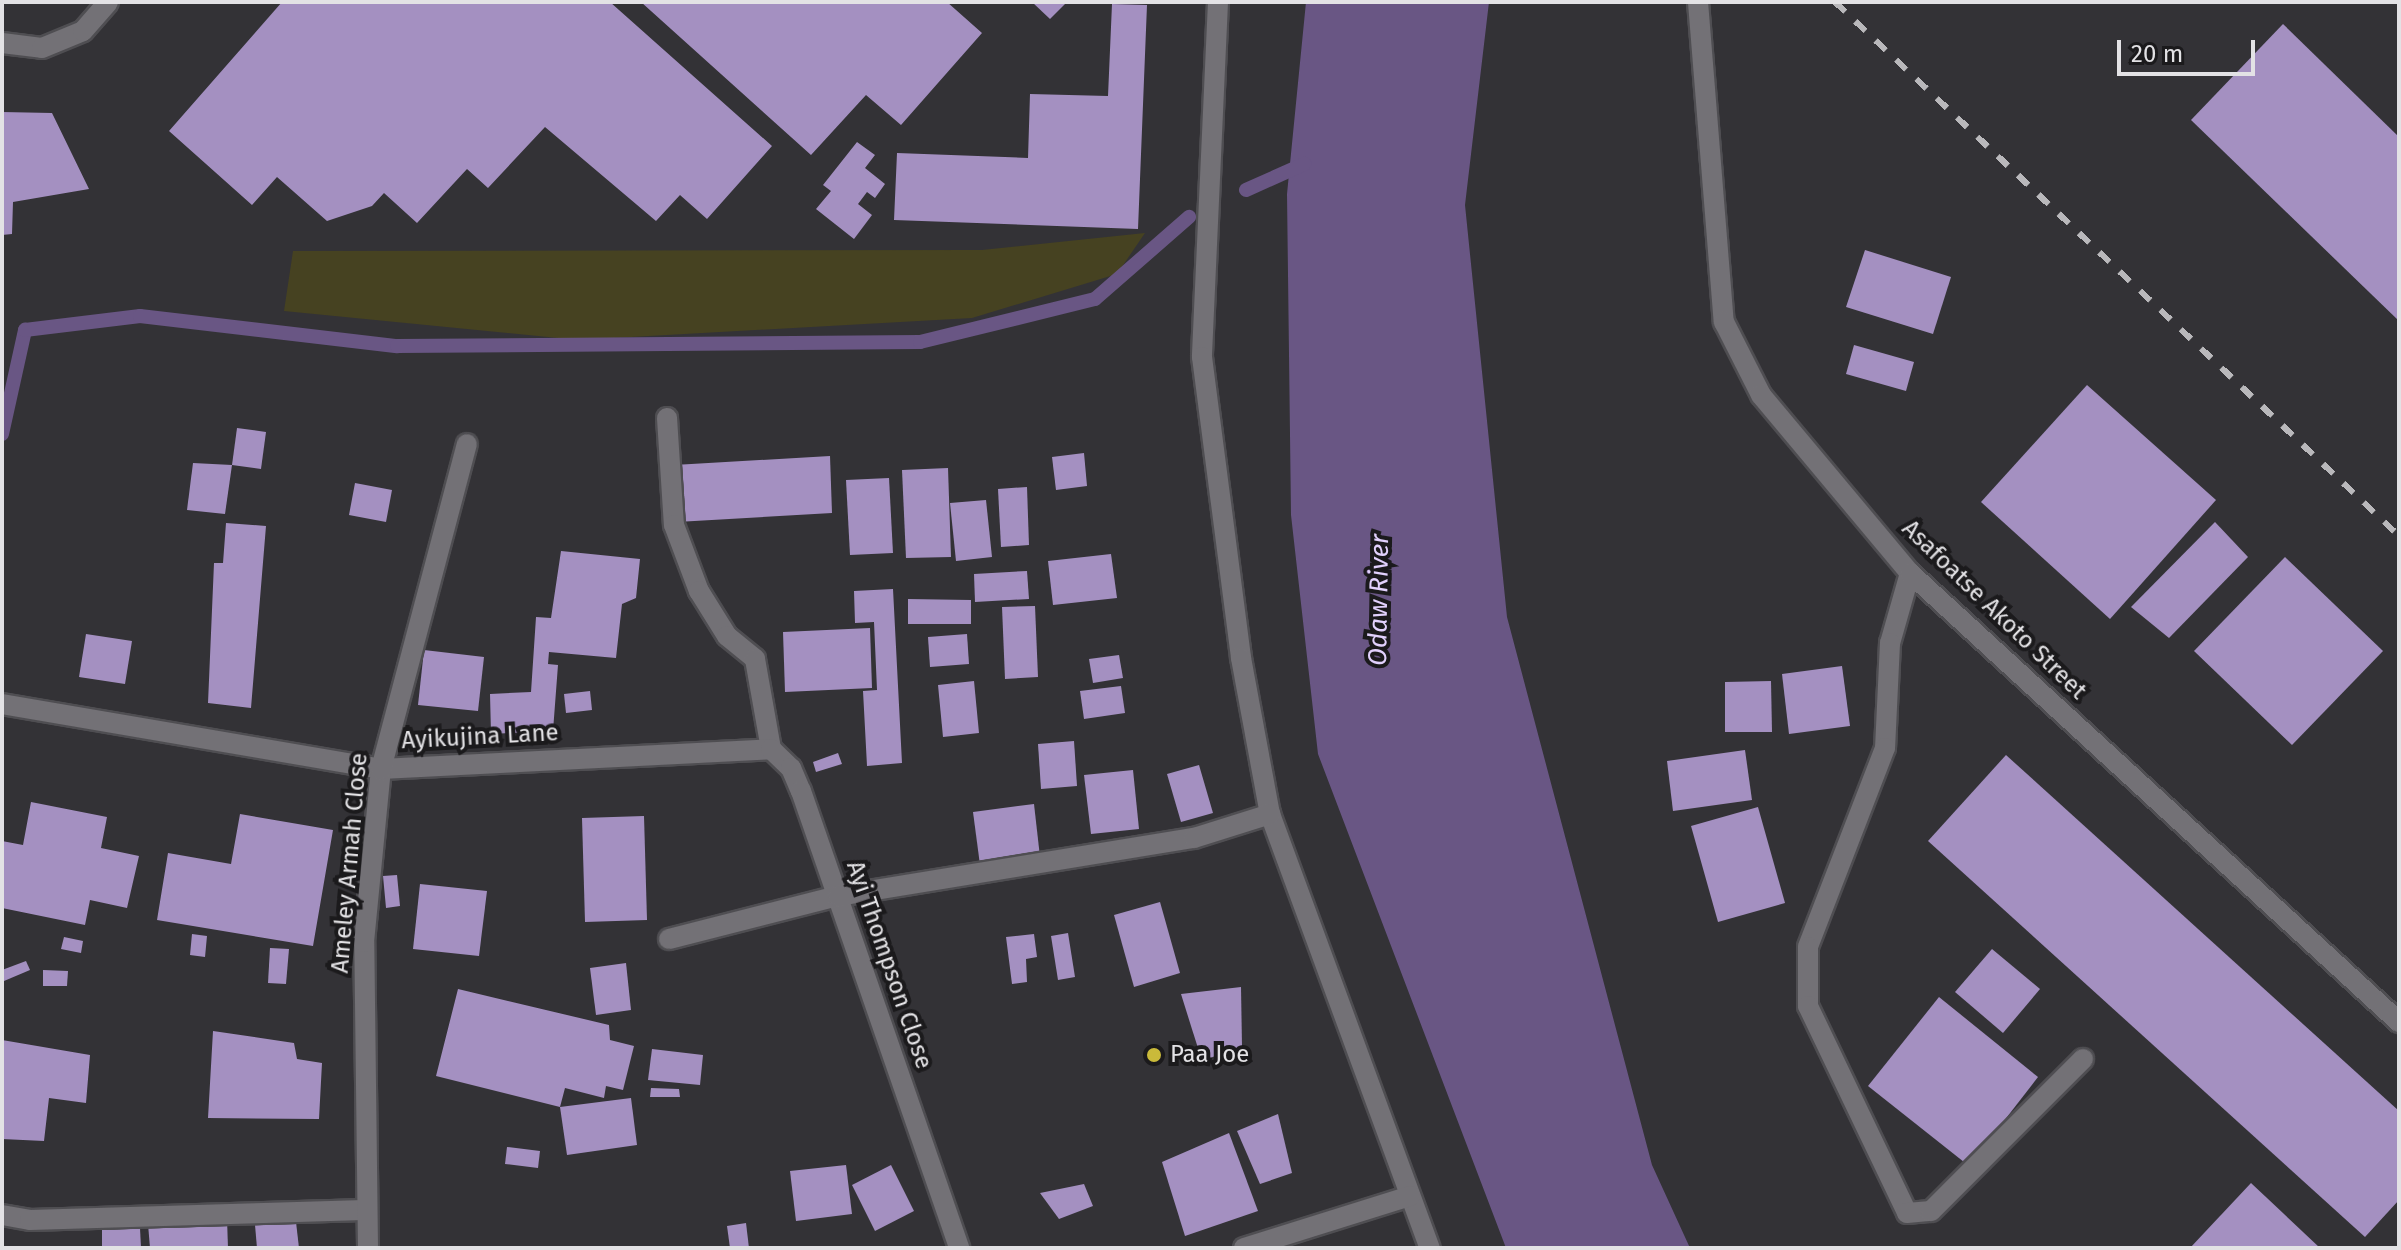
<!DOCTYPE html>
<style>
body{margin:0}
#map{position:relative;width:2401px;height:1250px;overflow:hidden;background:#333236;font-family:"Fira Sans",sans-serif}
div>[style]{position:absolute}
.green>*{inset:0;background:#464221}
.water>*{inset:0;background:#695684}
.stream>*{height:14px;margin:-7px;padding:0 7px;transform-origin:7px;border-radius:7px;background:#695684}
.building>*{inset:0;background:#a490c1}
.roads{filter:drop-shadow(2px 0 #4f4e52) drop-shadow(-2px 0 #4f4e52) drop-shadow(0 2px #4f4e52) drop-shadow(0 -2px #4f4e52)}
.lane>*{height:20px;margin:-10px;padding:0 10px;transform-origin:10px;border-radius:10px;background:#737176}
.street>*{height:20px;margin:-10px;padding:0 10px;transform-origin:10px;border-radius:10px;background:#737176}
.rail>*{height:6px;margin-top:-3px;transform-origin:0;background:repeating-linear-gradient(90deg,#b9b8bb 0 14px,transparent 0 28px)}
.dots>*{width:22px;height:22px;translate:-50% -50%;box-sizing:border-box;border:4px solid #1b1a1c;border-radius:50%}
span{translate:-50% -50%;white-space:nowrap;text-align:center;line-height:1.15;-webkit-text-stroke:8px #1b1a1c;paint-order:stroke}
.street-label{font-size:24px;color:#e3e2e5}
.poi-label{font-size:24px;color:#e3e2e5}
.left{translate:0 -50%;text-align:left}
.water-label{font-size:26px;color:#e2d1fd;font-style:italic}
.frame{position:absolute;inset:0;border:4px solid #e3e2e5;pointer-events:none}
.scale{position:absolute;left:2117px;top:40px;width:138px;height:36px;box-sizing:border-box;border:4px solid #e3e2e5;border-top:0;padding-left:10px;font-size:24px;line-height:28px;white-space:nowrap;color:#e3e2e5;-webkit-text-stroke:6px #1b1a1c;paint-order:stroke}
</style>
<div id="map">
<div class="green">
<div style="clip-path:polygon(1145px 233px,1117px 274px,972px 318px,578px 340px,284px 311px,293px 251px,982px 250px)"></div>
</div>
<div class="water">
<div style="clip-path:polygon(1306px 2px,1489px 2px,1465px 205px,1507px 617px,1652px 1165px,1690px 1248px,1506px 1248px,1318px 754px,1291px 515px,1287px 194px)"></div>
</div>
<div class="stream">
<div style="left:1246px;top:190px;width:64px;rotate:-24.1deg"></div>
<div style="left:2px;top:434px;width:107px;rotate:-77.5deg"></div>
<div style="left:25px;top:330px;width:116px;rotate:-6.9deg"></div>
<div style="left:140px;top:316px;width:259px;rotate:6.7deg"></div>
<div style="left:397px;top:346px;width:523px;rotate:-0.44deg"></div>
<div style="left:920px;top:342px;width:180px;rotate:-13.8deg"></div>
<div style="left:1095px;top:299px;width:125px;rotate:-41.1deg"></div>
</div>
<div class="building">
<div style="clip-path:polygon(282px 2px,610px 2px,772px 146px,707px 219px,680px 195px,656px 221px,545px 127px,488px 188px,467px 169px,417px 223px,384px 193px,372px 206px,327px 221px,277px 177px,252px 205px,169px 131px)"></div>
<div style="clip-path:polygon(641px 2px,947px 2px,982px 33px,901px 125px,866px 95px,811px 155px)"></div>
<div style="clip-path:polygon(1032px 2px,1067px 2px,1050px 19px)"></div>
<div style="clip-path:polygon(1112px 4px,1147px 5px,1138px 229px,894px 220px,897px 153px,1028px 158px,1030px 94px,1108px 96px)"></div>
<div style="clip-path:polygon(2283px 24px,2399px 137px,2399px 321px,2191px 120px)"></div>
<div style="clip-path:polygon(2px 112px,52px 113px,89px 189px,13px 202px,12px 234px,2px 235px)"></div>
<div style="clip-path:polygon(857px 142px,875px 155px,865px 168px,885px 184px,875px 198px,867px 192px,858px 204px,872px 215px,854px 239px,816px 209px,831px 191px,823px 185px)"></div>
<div style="clip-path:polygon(1865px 250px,1951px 277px,1933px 334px,1846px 307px)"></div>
<div style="clip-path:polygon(1854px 345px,1914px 362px,1906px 391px,1846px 374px)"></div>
<div style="clip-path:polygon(2087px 385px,2216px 500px,2110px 619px,1981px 502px)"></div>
<div style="clip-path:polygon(237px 428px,266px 432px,261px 469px,232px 465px)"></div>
<div style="clip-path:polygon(1084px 453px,1087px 486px,1056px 490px,1052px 457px)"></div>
<div style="clip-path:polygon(830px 456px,832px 513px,677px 522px,674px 465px)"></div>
<div style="clip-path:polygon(193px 463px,232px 465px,225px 514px,187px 510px)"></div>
<div style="clip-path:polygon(948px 468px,951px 557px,906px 558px,902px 470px)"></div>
<div style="clip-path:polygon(889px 478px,893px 553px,850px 555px,846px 480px)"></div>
<div style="clip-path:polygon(355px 483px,392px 490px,386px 522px,349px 515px)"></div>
<div style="clip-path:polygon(1027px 487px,1029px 545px,1001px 547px,998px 489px)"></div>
<div style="clip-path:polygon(986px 500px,992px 557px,956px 561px,950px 503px)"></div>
<div style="clip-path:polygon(2215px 522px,2248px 557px,2169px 638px,2131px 607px)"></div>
<div style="clip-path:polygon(226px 523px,266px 526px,251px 708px,208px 703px,214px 563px,223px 563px)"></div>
<div style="clip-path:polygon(561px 551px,640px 559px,636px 598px,622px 604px,616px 658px,549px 652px,548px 664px,558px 665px,553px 731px,491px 734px,490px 694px,531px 692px,536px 617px,551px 618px)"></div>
<div style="clip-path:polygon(1111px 554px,1117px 598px,1053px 605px,1048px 561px)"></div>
<div style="clip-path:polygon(2285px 557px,2383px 651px,2292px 745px,2194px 651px)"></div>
<div style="clip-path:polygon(1027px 571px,1029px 599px,975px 602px,974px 574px)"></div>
<div style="clip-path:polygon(893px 589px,902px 763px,867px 766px,863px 691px,877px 690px,874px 622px,855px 623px,854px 591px)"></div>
<div style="clip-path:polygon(908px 599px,971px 600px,971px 624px,908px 624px)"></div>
<div style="clip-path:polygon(1035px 606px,1038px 677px,1005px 679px,1002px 607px)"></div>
<div style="clip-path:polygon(870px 628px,872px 688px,785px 692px,783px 632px)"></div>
<div style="clip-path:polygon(86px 634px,132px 641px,125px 684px,79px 677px)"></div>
<div style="clip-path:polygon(967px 634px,969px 664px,930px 667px,928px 637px)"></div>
<div style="clip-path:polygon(424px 650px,484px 657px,478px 711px,418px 705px)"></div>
<div style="clip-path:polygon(1119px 655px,1123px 678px,1093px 683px,1089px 659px)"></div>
<div style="clip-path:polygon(1842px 666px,1850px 726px,1789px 734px,1782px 674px)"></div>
<div style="clip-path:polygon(974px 681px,979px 733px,943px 737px,938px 685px)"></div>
<div style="clip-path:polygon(1771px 681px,1772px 732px,1725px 732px,1725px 682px)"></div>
<div style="clip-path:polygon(1121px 686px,1125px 713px,1084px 719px,1080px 691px)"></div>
<div style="clip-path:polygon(590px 691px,592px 710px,566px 713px,564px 694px)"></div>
<div style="clip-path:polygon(1074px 741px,1077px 786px,1041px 789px,1038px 744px)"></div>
<div style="clip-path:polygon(1745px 750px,1752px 800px,1673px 811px,1667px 761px)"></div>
<div style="clip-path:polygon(838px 753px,842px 764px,816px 772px,813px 762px)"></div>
<div style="clip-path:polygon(2006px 755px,2399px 1111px,2399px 1200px,2365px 1237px,1928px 841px)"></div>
<div style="clip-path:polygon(1199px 765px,1213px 813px,1181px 822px,1167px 774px)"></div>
<div style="clip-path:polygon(1133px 770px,1139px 829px,1091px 834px,1084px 775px)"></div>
<div style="clip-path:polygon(31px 802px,107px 817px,101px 848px,139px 856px,127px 908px,90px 900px,85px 925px,2px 908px,2px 841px,23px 845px)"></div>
<div style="clip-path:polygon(1034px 804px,1040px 857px,980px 865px,973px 812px)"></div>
<div style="clip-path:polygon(1758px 807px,1785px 903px,1718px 922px,1691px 826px)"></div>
<div style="clip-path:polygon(240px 814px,333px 830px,313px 946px,157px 920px,168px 853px,231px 864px)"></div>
<div style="clip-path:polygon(644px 816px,647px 920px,585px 922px,582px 818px)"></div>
<div style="clip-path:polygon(397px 875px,400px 906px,386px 908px,383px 876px)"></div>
<div style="clip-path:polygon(420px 884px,487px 891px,479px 956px,413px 949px)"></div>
<div style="clip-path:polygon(1160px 902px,1180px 973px,1134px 987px,1114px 915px)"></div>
<div style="clip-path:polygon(1068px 933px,1075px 977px,1058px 980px,1051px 936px)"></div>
<div style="clip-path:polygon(192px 934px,207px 936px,205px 957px,190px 955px)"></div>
<div style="clip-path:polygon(1034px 934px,1037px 957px,1026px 959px,1027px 982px,1012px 984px,1006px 937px)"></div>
<div style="clip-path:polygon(64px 937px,83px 941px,81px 953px,61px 949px)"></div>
<div style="clip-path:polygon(270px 948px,289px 949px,286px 984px,268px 983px)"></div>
<div style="clip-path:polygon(1992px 949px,2040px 989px,2003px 1033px,1955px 992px)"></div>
<div style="clip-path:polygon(26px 961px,30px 970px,4px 981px,2px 970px)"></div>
<div style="clip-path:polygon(626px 963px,631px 1010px,596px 1015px,590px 968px)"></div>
<div style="clip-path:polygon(43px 970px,68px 971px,67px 986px,43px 986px)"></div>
<div style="clip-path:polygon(1241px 987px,1242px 1046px,1202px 1061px,1181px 994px)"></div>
<div style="clip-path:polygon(458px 989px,609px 1025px,610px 1040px,634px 1046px,623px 1090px,606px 1086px,604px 1098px,565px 1088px,560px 1107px,436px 1076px)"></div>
<div style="clip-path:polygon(1939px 997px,2038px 1077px,1969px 1166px,1868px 1086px)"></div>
<div style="clip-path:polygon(213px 1031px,294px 1043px,297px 1059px,322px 1063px,319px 1119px,208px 1118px)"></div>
<div style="clip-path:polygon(2px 1040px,90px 1055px,86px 1103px,49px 1098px,44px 1141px,2px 1139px)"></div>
<div style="clip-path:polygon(652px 1049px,703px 1055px,700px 1085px,648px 1080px)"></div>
<div style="clip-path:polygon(651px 1088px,679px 1089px,680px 1097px,650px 1097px)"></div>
<div style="clip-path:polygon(631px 1098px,637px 1145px,567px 1155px,560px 1107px)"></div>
<div style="clip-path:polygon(1278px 1114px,1292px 1173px,1260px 1184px,1237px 1131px)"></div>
<div style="clip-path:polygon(1229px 1133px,1258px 1211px,1185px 1236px,1162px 1162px)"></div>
<div style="clip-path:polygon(507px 1147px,540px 1151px,538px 1168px,505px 1164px)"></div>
<div style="clip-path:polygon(846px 1165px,852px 1214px,796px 1221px,790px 1171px)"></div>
<div style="clip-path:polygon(891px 1165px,914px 1211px,875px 1231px,852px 1185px)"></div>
<div style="clip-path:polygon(2251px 1183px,2320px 1248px,2190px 1248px)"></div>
<div style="clip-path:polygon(1084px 1184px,1093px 1206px,1059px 1219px,1040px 1193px)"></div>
<div style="clip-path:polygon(227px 1219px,228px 1248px,150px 1248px,148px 1224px)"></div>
<div style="clip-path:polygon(296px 1222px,299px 1248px,257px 1248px,255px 1225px)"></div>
<div style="clip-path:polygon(746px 1223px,749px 1248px,730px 1248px,727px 1226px)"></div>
<div style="clip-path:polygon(140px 1228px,141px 1248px,102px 1248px,102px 1230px)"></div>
</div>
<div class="roads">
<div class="lane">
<div style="left:1218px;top:2px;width:355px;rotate:92.6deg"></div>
<div style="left:1202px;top:357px;width:304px;rotate:82.6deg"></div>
<div style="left:1241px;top:658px;width:159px;rotate:79.5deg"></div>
<div style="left:1270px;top:814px;width:463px;rotate:69.8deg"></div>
<div style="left:2px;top:43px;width:40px;rotate:7.1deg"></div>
<div style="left:42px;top:48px;width:44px;rotate:-22.5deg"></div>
<div style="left:83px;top:31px;width:38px;rotate:-49deg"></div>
<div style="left:667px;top:418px;width:107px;rotate:86.3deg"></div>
<div style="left:674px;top:525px;width:71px;rotate:69.3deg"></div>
<div style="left:699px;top:591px;width:53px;rotate:58.1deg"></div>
<div style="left:727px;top:636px;width:36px;rotate:39deg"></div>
<div style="left:755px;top:659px;width:91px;rotate:79.9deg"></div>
<div style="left:1910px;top:573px;width:73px;rotate:105.9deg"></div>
<div style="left:1890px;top:643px;width:105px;rotate:92.7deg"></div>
<div style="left:1885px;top:748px;width:213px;rotate:111.2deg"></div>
<div style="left:1808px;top:947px;width:59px;rotate:90deg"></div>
<div style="left:1808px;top:1006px;width:229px;rotate:64.4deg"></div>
<div style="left:1907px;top:1213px;width:24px;rotate:-5deg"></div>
<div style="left:1931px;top:1211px;width:215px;rotate:-45deg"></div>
<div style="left:2px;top:704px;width:385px;rotate:9.7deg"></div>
<div style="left:381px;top:769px;width:391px;rotate:-2.9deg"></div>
<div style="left:771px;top:749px;width:28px;rotate:44deg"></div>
<div style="left:791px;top:768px;width:25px;rotate:67deg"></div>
<div style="left:801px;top:791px;width:484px;rotate:70.9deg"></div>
<div style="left:669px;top:939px;width:174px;rotate:-14.3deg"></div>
<div style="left:838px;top:896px;width:361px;rotate:-9.3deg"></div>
<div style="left:1194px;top:838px;width:80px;rotate:-17.5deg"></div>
<div style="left:2px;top:1215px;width:28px;rotate:10deg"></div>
<div style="left:30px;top:1220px;width:334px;rotate:-1.7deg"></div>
<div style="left:368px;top:1248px;width:306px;rotate:-90.7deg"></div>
<div style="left:364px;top:942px;width:174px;rotate:-84.4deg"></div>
<div style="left:381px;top:769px;width:336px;rotate:-75.2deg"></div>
<div style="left:1244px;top:1248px;width:174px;rotate:-17.4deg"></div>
</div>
<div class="street">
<div style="left:1698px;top:2px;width:321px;rotate:85.4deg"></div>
<div style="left:1724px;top:322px;width:82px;rotate:63.1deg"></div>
<div style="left:1761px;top:395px;width:232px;rotate:50.1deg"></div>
<div style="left:1910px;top:573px;width:664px;rotate:42.56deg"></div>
</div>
</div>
<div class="rail">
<div style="left:1835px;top:2px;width:777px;rotate:43.43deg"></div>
</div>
<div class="dots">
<div style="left:1154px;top:1055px;background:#caba3a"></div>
</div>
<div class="street-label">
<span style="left:1994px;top:610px;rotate:44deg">Asafoatse Akoto Street</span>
<span style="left:480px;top:737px;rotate:-3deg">Ayikujina Lane</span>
<span style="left:350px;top:863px;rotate:-85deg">Ameley Armah Close</span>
<span style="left:889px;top:965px;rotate:71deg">Ayi Thompson Close</span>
</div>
<div class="poi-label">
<span class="left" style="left:1170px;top:1055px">Paa Joe</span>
</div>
<div class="water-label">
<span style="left:1379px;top:600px;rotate:-89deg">Odaw River</span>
</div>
<div class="frame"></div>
<div class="scale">20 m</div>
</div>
